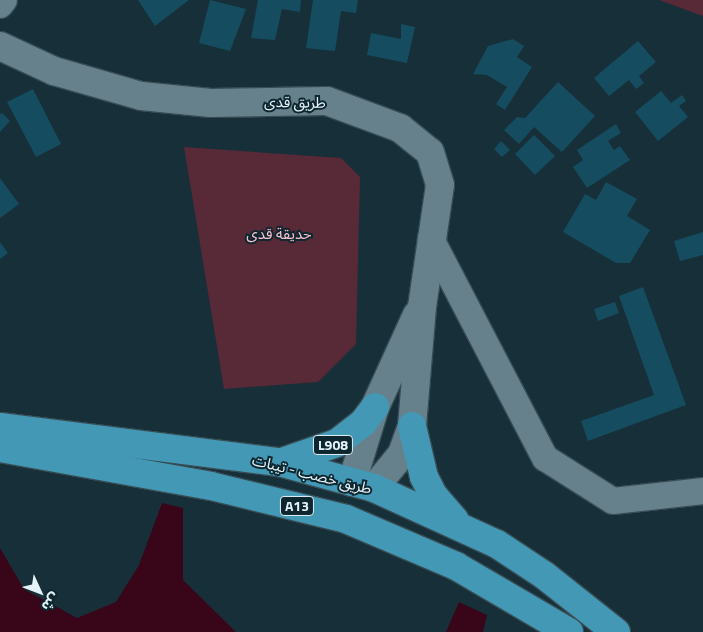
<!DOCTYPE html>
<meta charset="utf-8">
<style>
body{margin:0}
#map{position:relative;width:703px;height:632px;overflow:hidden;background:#172f39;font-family:"Titillium Web","Noto Sans Arabic",sans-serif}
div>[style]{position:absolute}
.green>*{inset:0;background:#582936}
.water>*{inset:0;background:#380618}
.building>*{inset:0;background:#164c5f}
.roads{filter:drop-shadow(1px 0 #374c54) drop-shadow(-1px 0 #374c54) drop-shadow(0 1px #374c54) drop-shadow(0 -1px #374c54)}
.minor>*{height:26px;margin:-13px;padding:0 13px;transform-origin:13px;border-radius:13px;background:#66818c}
.tertiary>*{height:28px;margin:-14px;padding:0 14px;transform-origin:14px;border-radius:14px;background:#66818c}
.trunk>*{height:28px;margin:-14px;padding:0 14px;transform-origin:14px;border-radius:14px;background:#4398b6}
span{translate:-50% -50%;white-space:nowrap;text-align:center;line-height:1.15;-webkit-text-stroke:4px #0d262f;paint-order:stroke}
.shield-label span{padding:1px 4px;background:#0d262f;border:1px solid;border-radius:4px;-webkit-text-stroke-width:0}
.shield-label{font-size:14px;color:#e4f2f9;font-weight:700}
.street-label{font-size:15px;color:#e4f2f9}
.park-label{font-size:15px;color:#f9c1cd}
.north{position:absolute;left:15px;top:567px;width:50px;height:50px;-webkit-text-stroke:4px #0d262f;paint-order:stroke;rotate:133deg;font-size:14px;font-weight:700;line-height:20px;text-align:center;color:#e4f2f9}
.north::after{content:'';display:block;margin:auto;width:18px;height:22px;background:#e4f2f9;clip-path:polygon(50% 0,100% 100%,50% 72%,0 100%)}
</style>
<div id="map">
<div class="green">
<div style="clip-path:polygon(659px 0,703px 0,703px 16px)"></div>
<div style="clip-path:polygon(184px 147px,341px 158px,360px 177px,356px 344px,318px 382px,224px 389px)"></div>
</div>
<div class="water">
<div style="clip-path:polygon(162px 503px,183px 508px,183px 580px,236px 632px,0 632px,0 548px,24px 589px,77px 618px,116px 602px,139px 565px)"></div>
<div style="clip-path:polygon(459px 602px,487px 615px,483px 632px,446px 632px)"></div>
</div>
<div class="building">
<div style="clip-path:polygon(138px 0,189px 0,155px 26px)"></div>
<div style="clip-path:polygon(210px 0,246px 9px,230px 51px,199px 43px)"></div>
<div style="clip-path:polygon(258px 0,301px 0,300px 12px,282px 9px,275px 40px,251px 38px)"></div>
<div style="clip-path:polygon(313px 0,358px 0,356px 13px,341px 11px,335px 51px,306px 48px)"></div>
<div style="clip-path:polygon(401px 24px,415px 27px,407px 63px,367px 55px,371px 33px,401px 39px)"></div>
<div style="clip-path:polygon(513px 39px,524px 46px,517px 57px,532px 67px,505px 110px,496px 104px,507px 87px,487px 75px,473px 74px,488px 46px)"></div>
<div style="clip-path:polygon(638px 41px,656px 62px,639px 76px,644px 83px,636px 89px,629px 80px,609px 96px,594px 78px)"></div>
<div style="clip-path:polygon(558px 82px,595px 116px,562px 152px,534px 127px,519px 144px,504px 130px,517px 117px,525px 118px)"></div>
<div style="clip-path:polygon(33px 89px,61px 144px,36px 157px,7px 102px)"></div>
<div style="clip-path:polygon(661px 91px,671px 103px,682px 95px,686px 101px,679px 106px,688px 117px,658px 141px,635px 112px)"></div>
<div style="clip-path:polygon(2px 113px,10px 121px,0 132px,0 114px)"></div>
<div style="clip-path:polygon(616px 124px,621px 133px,608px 141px,614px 150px,620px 146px,630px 160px,587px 188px,573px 167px,583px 160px,577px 150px)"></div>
<div style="clip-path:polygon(534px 135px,555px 156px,535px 175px,515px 154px)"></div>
<div style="clip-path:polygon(501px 141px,510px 150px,502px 157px,494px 149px)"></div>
<div style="clip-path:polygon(0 178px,19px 204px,0 218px)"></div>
<div style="clip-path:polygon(606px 182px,637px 199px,627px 216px,650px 230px,630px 263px,616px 263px,563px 232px,585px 194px,596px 200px)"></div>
<div style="clip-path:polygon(703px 232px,703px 255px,680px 261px,674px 241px)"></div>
<div style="clip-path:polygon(0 242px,8px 253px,0 259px)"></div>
<div style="clip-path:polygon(643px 287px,686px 405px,588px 441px,581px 421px,654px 395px,619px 296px)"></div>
<div style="clip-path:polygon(615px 302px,619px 313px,598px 321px,594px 309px)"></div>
</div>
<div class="roads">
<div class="minor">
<div style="left:0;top:5px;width:6px;rotate:-51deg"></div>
<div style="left:431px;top:239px;width:247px;rotate:62.5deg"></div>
<div style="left:545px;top:458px;width:80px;rotate:32.3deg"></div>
<div style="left:613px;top:501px;width:91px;rotate:-6.3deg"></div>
</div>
<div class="tertiary">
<div style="left:0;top:46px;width:60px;rotate:24.8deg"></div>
<div style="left:54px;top:71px;width:91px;rotate:16deg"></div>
<div style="left:141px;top:96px;width:70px;rotate:5.7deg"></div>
<div style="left:211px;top:103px;width:116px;rotate:-1deg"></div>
<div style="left:327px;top:101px;width:78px;rotate:20.3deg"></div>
<div style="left:400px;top:128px;width:38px;rotate:39deg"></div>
<div style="left:430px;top:152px;width:34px;rotate:73deg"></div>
<div style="left:440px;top:185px;width:123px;rotate:98.4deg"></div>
<div style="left:422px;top:307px;width:119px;rotate:94.8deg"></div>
<div style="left:412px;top:426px;width:30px;rotate:110deg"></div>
<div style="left:402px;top:454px;width:44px;rotate:129.5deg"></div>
<div style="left:352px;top:482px;width:78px;rotate:-73deg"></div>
<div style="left:375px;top:407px;width:101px;rotate:-65.5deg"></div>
</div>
<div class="trunk">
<div style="left:412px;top:426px;width:52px;rotate:76.8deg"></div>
<div style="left:424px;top:477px;width:20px;rotate:63deg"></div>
<div style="left:433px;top:495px;width:33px;rotate:49deg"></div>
<div style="left:0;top:427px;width:281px;rotate:7.2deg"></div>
<div style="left:279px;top:462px;width:98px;rotate:15.3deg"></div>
<div style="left:374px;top:488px;width:135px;rotate:24.5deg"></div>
<div style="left:497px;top:544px;width:56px;rotate:33.4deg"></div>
<div style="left:544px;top:575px;width:92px;rotate:38.4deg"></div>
<div style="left:0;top:448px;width:214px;rotate:10.2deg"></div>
<div style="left:211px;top:486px;width:139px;rotate:13.7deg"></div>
<div style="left:346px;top:519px;width:120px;rotate:23.1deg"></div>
<div style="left:456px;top:566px;width:131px;rotate:30.3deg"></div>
<div style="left:282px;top:462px;width:58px;rotate:-19.1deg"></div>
<div style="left:337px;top:443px;width:33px;rotate:-38deg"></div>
<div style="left:363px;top:423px;width:20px;rotate:-53deg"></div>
</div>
</div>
<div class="shield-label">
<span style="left:333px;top:445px">L908</span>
<span style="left:297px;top:506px">A13</span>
</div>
<div class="street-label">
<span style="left:295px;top:102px;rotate:1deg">طريق قدى</span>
<span style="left:312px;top:474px;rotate:14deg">طريق خصب - تيبات</span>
</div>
<div class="park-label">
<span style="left:279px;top:234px">حديقة قدى</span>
</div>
<div class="north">ش</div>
</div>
